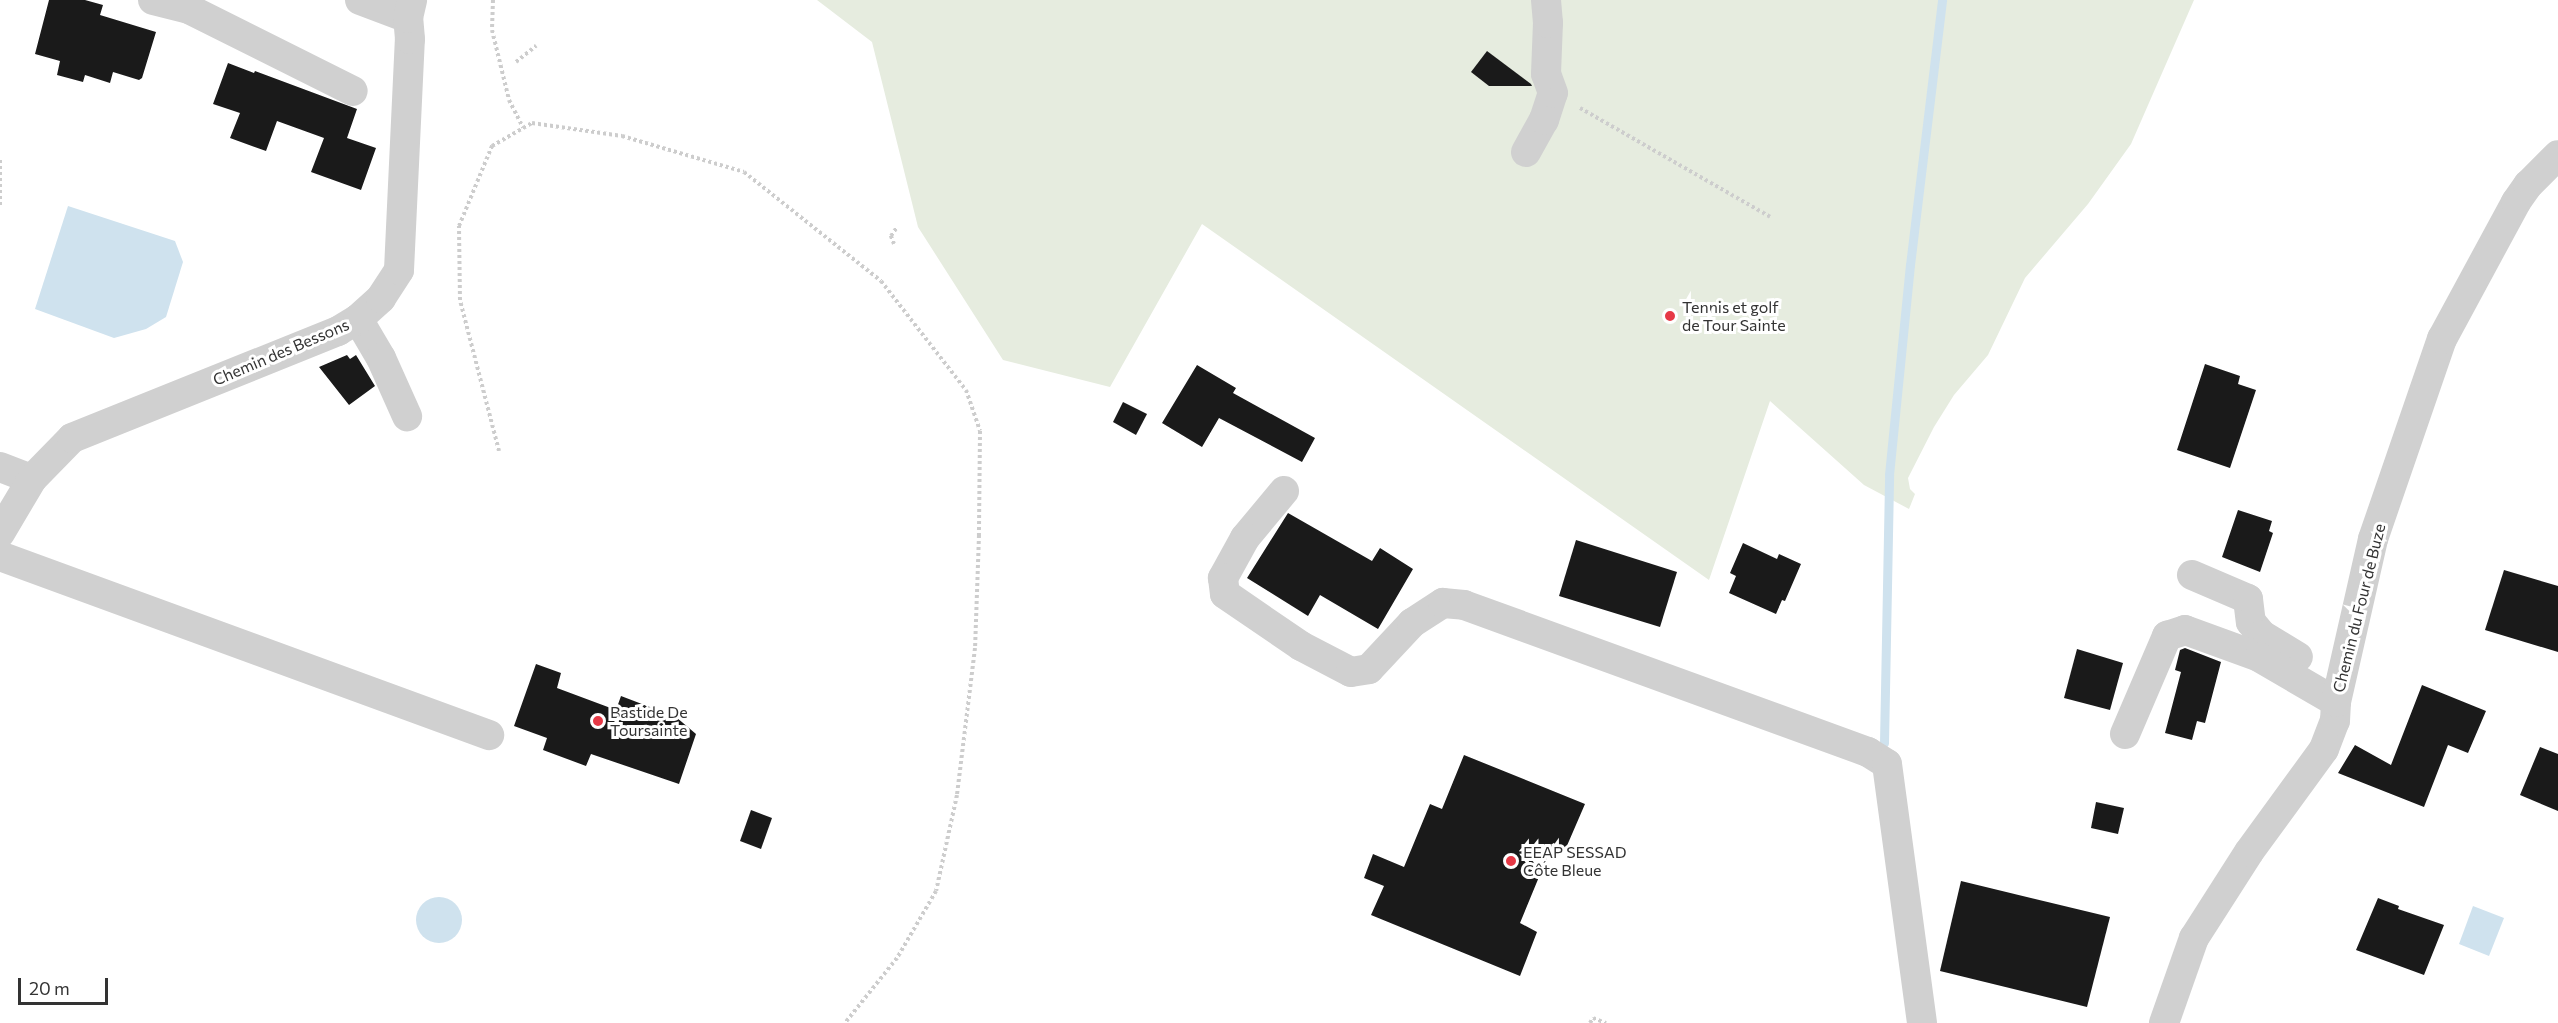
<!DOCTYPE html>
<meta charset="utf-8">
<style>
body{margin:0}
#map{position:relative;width:2558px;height:1023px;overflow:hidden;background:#fff;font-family:Commissioner,sans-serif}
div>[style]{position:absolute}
.green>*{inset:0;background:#e6ecdf}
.water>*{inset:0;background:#cfe2ee}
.round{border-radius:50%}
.stream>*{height:9px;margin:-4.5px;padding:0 4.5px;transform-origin:4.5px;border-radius:4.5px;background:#cfe2ee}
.building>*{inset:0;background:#1a1a1a}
.path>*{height:4px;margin-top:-2px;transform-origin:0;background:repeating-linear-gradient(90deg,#cdcdcd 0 3px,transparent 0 6px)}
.minor>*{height:30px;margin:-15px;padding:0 15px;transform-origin:15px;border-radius:15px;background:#d0d0d0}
.dots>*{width:16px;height:16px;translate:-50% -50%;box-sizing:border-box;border:3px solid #fff;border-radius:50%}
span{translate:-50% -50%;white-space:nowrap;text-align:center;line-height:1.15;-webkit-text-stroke:6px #fff;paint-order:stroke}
.poi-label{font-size:16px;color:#333}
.left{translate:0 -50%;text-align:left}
.street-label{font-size:16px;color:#333}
.scale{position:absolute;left:18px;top:978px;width:90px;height:27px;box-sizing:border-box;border:3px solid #333;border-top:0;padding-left:8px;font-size:18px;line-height:21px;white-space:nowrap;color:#333;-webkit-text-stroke:4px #fff;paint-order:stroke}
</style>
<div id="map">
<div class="green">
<div style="clip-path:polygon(817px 0,2194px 0,2131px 144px,2088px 204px,2025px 278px,1988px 355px,1954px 395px,1934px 427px,1908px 478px,1910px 489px,1915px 494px,1909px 509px,1864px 485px,1770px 401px,1709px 580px,1202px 224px,1110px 387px,1003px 360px,918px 227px,872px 42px)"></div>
</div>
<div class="water">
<div style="clip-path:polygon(68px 206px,175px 241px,183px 262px,166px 317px,146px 329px,114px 338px,35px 309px)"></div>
<div class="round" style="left:416px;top:897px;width:46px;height:46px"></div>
<div style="clip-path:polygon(2473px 906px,2504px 918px,2489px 956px,2459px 944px)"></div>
</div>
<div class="stream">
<div style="left:1884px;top:743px;width:268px;rotate:-88.9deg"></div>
<div style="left:1889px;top:475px;width:211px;rotate:-84.3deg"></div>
<div style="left:1910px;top:265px;width:267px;rotate:-83.1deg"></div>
</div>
<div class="building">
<div style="clip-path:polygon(49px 0,85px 0,103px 5px,100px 15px,156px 32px,142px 78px,139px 80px,113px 72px,110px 83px,85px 75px,83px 82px,57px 75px,60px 61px,35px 54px)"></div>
<div style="clip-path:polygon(1487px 51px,1531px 84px,1532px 86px,1489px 86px,1471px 72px)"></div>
<div style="clip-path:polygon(228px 63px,254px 73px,255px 71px,357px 109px,347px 138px,376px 148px,361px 190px,311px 172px,324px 138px,277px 121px,266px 151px,230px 138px,240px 113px,213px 104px)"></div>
<div style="clip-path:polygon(347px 355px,350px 359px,356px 355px,375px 386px,349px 405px,319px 367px)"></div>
<div style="clip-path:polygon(2205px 364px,2240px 376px,2238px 384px,2256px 390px,2230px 468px,2177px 450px)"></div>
<div style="clip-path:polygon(1197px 365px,1236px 388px,1233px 393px,1315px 438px,1302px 462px,1219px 418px,1202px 447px,1162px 423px)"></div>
<div style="clip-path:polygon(1123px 402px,1147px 414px,1136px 435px,1113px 422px)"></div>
<div style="clip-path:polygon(2238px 510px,2272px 521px,2269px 531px,2273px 533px,2260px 572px,2222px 557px)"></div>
<div style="clip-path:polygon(1288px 513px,1372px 561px,1380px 548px,1413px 569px,1378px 629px,1320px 595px,1308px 616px,1247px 578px)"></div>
<div style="clip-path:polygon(1576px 540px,1677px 572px,1660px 627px,1559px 596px)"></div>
<div style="clip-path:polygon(1743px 543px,1777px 559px,1779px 554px,1801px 564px,1785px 601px,1782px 600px,1776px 614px,1729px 593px,1736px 576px,1730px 573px)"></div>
<div style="clip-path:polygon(2504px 570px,2558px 586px,2558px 652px,2485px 630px)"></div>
<div style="clip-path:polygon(2185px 648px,2221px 662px,2205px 723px,2197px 721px,2192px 740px,2165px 733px,2181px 672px,2175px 670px,2180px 650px)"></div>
<div style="clip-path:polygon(2077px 649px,2123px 663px,2110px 710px,2064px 698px)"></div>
<div style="clip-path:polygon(536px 664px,561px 673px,557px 688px,616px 710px,621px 696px,676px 717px,696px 734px,679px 784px,591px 754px,586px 766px,543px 750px,547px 738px,514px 726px)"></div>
<div style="clip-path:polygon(2422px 685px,2486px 711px,2468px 753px,2448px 745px,2424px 807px,2338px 773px,2355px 745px,2391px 765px)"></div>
<div style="clip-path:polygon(2540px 747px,2558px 754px,2558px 811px,2520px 795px)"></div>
<div style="clip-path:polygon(1464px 755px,1585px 804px,1566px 848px,1553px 843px,1520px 923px,1537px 932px,1520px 976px,1371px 915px,1384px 886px,1364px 878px,1373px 854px,1404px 867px,1430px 804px,1442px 809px)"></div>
<div style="clip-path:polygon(2096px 802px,2124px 808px,2118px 834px,2091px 828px)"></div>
<div style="clip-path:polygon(751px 810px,772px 818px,761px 849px,740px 841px)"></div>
<div style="clip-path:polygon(1961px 881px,2110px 917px,2087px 1007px,1940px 971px)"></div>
<div style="clip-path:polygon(2378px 898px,2399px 906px,2398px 909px,2444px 925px,2424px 975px,2356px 950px)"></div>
</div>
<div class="path">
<div style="left:493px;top:0;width:30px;rotate:92deg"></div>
<div style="left:492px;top:30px;width:72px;rotate:76.3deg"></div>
<div style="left:509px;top:100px;width:31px;rotate:63deg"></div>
<div style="left:516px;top:62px;width:26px;rotate:-39deg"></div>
<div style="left:1580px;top:108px;width:219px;rotate:29.8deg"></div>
<div style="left:0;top:160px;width:48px;rotate:90deg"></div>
<div style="left:894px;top:244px;width:9px;rotate:-111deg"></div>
<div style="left:891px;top:236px;width:11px;rotate:-56deg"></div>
<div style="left:499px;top:451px;width:156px;rotate:-104.5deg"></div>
<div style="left:460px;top:300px;width:74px;rotate:-90.8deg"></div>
<div style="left:459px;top:226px;width:87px;rotate:-67.6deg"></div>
<div style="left:492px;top:146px;width:46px;rotate:-29.9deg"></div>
<div style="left:532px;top:123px;width:91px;rotate:8.2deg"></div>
<div style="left:622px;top:136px;width:127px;rotate:16.4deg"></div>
<div style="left:744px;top:172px;width:175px;rotate:38.5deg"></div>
<div style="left:881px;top:281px;width:138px;rotate:52.1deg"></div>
<div style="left:966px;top:390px;width:43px;rotate:71.1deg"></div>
<div style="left:980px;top:431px;width:104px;rotate:90.6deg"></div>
<div style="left:979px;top:535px;width:113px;rotate:92deg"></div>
<div style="left:975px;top:648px;width:148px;rotate:97deg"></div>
<div style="left:957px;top:795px;width:98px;rotate:102.3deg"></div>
<div style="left:936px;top:891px;width:78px;rotate:120.2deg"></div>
<div style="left:897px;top:958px;width:83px;rotate:128.7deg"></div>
<div style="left:1590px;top:1023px;width:6px;rotate:-59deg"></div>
<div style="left:1593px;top:1018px;width:14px;rotate:21deg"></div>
</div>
<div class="minor">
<div style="left:153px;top:0;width:37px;rotate:14deg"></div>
<div style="left:189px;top:9px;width:183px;rotate:26.6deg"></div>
<div style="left:360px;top:0;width:51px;rotate:20.6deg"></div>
<div style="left:1526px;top:152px;width:37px;rotate:-61deg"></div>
<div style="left:1544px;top:120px;width:28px;rotate:-72deg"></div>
<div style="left:1553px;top:93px;width:20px;rotate:-110deg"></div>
<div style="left:1546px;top:74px;width:51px;rotate:-87.8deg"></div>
<div style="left:1548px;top:23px;width:23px;rotate:-95deg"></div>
<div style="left:358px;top:319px;width:45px;rotate:59.5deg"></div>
<div style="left:381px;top:358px;width:64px;rotate:65.9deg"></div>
<div style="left:0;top:467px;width:34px;rotate:21deg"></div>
<div style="left:1284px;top:491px;width:61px;rotate:129.7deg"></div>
<div style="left:1245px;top:538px;width:46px;rotate:118.8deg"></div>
<div style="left:1223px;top:578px;width:16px;rotate:83deg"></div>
<div style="left:1225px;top:594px;width:92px;rotate:34.4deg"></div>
<div style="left:1301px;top:646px;width:56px;rotate:27.5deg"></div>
<div style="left:1351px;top:672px;width:18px;rotate:-9deg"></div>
<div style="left:1369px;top:669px;width:63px;rotate:-46.9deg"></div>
<div style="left:1412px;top:623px;width:37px;rotate:-33deg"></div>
<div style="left:1443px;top:603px;width:21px;rotate:5deg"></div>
<div style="left:1464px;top:605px;width:430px;rotate:20deg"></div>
<div style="left:1868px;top:752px;width:22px;rotate:32deg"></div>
<div style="left:1887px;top:764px;width:261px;rotate:82.3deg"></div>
<div style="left:0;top:533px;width:63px;rotate:-59.3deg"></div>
<div style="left:32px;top:479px;width:57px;rotate:-45.7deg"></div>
<div style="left:72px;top:438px;width:287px;rotate:-21.9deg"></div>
<div style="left:338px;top:331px;width:23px;rotate:-31deg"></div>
<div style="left:358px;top:319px;width:31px;rotate:-42deg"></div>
<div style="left:381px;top:298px;width:33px;rotate:-57deg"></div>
<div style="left:399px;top:270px;width:231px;rotate:-87.3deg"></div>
<div style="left:410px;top:39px;width:21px;rotate:-95deg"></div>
<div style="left:408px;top:18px;width:18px;rotate:-77deg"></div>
<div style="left:0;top:556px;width:521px;rotate:20.11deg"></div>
<div style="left:2192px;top:575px;width:61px;rotate:23.2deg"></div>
<div style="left:2248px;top:599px;width:23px;rotate:83deg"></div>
<div style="left:2251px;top:622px;width:17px;rotate:50deg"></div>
<div style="left:2262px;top:635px;width:42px;rotate:31.4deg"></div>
<div style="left:2125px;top:734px;width:107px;rotate:-66.8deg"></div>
<div style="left:2167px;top:636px;width:19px;rotate:-18deg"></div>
<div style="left:2185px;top:630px;width:79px;rotate:20deg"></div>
<div style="left:2259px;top:657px;width:89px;rotate:30.3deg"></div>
<div style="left:2164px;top:1023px;width:90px;rotate:-70.6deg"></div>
<div style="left:2194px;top:938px;width:102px;rotate:-57.4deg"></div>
<div style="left:2249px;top:852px;width:127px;rotate:-53.9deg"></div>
<div style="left:2324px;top:749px;width:30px;rotate:-69deg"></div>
<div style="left:2335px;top:721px;width:19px;rotate:-87deg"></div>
<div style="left:2336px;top:702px;width:167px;rotate:-77.2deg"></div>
<div style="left:2373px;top:539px;width:212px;rotate:-71deg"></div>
<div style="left:2442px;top:339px;width:156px;rotate:-61.6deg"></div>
<div style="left:2516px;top:202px;width:21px;rotate:-55deg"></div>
<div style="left:2528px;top:185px;width:42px;rotate:-45deg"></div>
</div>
<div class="dots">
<div style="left:1670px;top:316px;background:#e63946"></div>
<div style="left:598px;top:721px;background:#e63946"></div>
<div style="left:1511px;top:861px;background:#e63946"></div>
</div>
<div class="poi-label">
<span class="left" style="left:1682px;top:316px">Tennis et golf<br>de Tour Sainte</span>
<span class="left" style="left:610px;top:721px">Bastide De<br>Toursainte</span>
<span class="left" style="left:1523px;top:861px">EEAP SESSAD<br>Côte Bleue</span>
</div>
<div class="street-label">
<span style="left:281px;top:352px;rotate:-23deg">Chemin des Bessons</span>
<span style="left:2359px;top:608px;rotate:-76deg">Chemin du Four de Buze</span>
</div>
<div class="scale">20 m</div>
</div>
